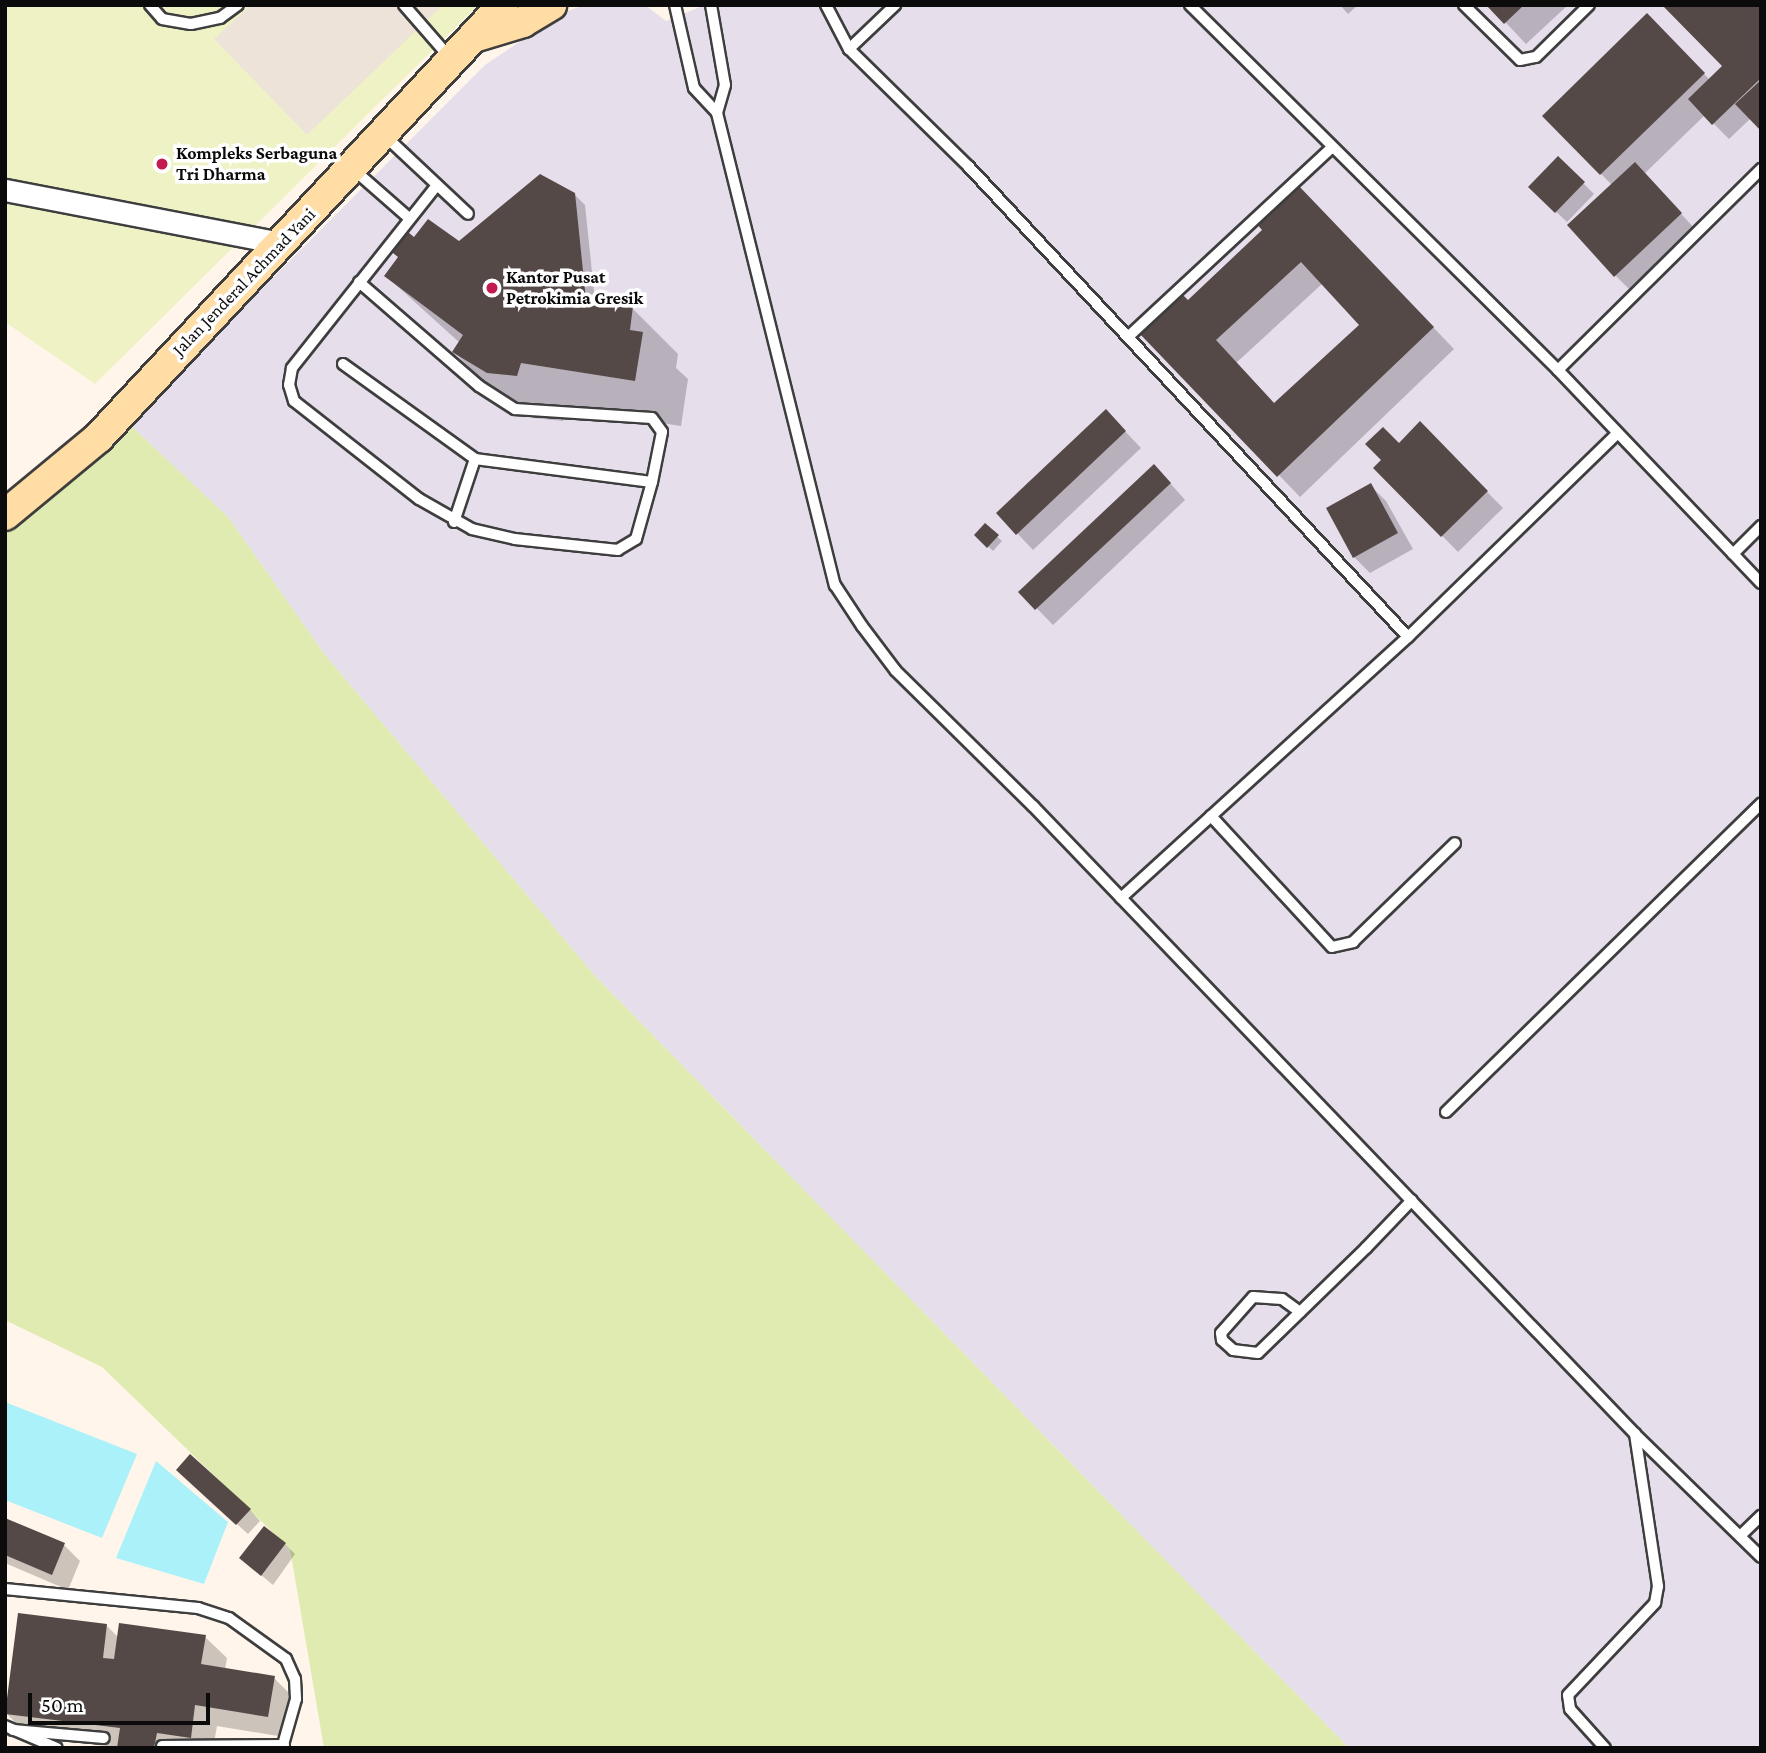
<!DOCTYPE html>
<style>
body{margin:0}
#map{position:relative;width:1766px;height:1753px;overflow:hidden;background:#fff5ea;font-family:"Crimson Pro",serif}
div>[style]{position:absolute}
.industrial>*{inset:0;background:#e6deeb}
.green>*{inset:0;background:#dfebb1}
.pitch>*{inset:0;background:#eef2c4}
.plaza>*{inset:0;background:#eee3d9}
.water>*{inset:0;background:#abf1fa}
.shadow>*{inset:0;background:#0003}
.building>*{inset:0;background:#554947}
.roads{filter:drop-shadow(2px 0 #3e3e3e) drop-shadow(-2px 0 #3e3e3e) drop-shadow(0 2px #3e3e3e) drop-shadow(0 -2px #3e3e3e)}
.lane>*{height:10px;margin:-5px;padding:0 5px;transform-origin:5px;border-radius:5px;background:#fff}
.street>*{height:21px;margin:-10.5px;padding:0 10.5px;transform-origin:10.5px;border-radius:10.5px;background:#fff}
.secondary>*{height:30px;margin:-15px;padding:0 15px;transform-origin:15px;border-radius:15px;background:#ffdda5}
.dots>*{width:19px;height:19px;translate:-50% -50%;box-sizing:border-box;border:4px solid #fff;border-radius:50%}
span{translate:-50% -50%;white-space:nowrap;text-align:center;line-height:1.15;-webkit-text-stroke:7px #fff;paint-order:stroke}
.poi-label{font-size:18px;color:#0b0b0b;font-weight:700}
.left{translate:0 -50%;text-align:left}
.street-label{font-size:18px;color:#0b0b0b}
.frame{position:absolute;inset:0;border:7px solid #0b0b0b;pointer-events:none}
.scale{position:absolute;left:28px;top:1693px;width:182px;height:32px;box-sizing:border-box;border:4px solid #0b0b0b;border-top:0;padding-left:9px;font-size:21px;line-height:24px;white-space:nowrap;color:#0b0b0b;-webkit-text-stroke:5px #fff;paint-order:stroke}
</style>
<div id="map">
<div class="industrial">
<div style="clip-path:polygon(585px 5px,645px 5px,666px 21px,705px 5px,1761px 5px,1761px 1748px,1349px 1748px,595px 976px,325px 655px,228px 517px,128px 423px,485px 65px,564px 12px)"></div>
</div>
<div class="green">
<div style="clip-path:polygon(128px 423px,228px 517px,325px 655px,595px 976px,1349px 1748px,324px 1748px,290px 1549px,102px 1367px,5px 1320px,5px 515px)"></div>
</div>
<div class="pitch">
<div style="clip-path:polygon(5px 5px,478px 5px,95px 384px,5px 322px)"></div>
</div>
<div class="plaza">
<div style="clip-path:polygon(251px 5px,443px 5px,307px 135px,214px 39px)"></div>
</div>
<div class="water">
<div style="clip-path:polygon(5px 1402px,137px 1454px,102px 1538px,5px 1500px)"></div>
<div style="clip-path:polygon(156px 1461px,228px 1522px,204px 1584px,116px 1558px)"></div>
</div>
<div class="shadow">
<div style="clip-path:polygon(1340px 5px,1358px 5px,1348px 14px)"></div>
<div style="clip-path:polygon(1489px 5px,1568px 5px,1526px 44px)"></div>
<div style="clip-path:polygon(1761px 5px,1761px 129px,1751px 118px,1729px 139px,1705px 115px,1644px 174px,1697px 231px,1631px 291px,1615px 275px,1612px 185px,1544px 116px,1647px 16px,1710px 80px,1724px 66px)"></div>
<div style="clip-path:polygon(1558px 158px,1594px 194px,1567px 222px,1530px 187px)"></div>
<div style="clip-path:polygon(574px 194px,585px 205px,595px 301px,632px 308px,678px 354px,676px 368px,688px 379px,681px 426px,566px 408px,563px 421px,534px 418px,500px 398px,454px 352px,460px 343px,386px 276px,414px 239px,459px 243px)"></div>
<div style="clip-path:polygon(evenodd,1319px 208px,1454px 349px,1300px 497px,1143px 334px,1319px 208px,1323px 283px,1361px 325px,1275px 404px,1236px 363px,1323px 283px)"></div>
<div style="clip-path:polygon(1420px 424px,1503px 508px,1458px 552px,1376px 468px)"></div>
<div style="clip-path:polygon(1122px 428px,1141px 448px,1033px 550px,998px 513px)"></div>
<div style="clip-path:polygon(1170px 483px,1185px 500px,1053px 625px,1021px 592px)"></div>
<div style="clip-path:polygon(1370px 485px,1386px 501px,1413px 549px,1370px 573px,1354px 557px)"></div>
<div style="clip-path:polygon(985px 526px,1002px 541px,993px 551px,976px 535px)"></div>
<div style="clip-path:polygon(188px 1480px,250px 1510px,260px 1521px,248px 1534px)"></div>
<div style="clip-path:polygon(5px 1519px,64px 1545px,80px 1561px,68px 1590px,5px 1563px)"></div>
<div style="clip-path:polygon(285px 1544px,295px 1554px,273px 1585px,241px 1558px)"></div>
<div style="clip-path:polygon(107px 1626px,119px 1638px,205px 1637px,227px 1658px,225px 1670px,274px 1678px,296px 1700px,290px 1738px,217px 1726px,213px 1748px,119px 1748px,28px 1735px,6px 1713px)"></div>
</div>
<div class="building">
<div style="clip-path:polygon(1486px 5px,1524px 5px,1504px 24px)"></div>
<div style="clip-path:polygon(1662px 5px,1761px 5px,1761px 78px,1712px 125px,1688px 99px,1722px 66px)"></div>
<div style="clip-path:polygon(1647px 13px,1705px 73px,1600px 175px,1542px 116px)"></div>
<div style="clip-path:polygon(1761px 80px,1761px 131px,1735px 104px)"></div>
<div style="clip-path:polygon(1558px 156px,1585px 182px,1555px 213px,1528px 187px)"></div>
<div style="clip-path:polygon(1635px 162px,1682px 213px,1614px 277px,1567px 225px)"></div>
<div style="clip-path:polygon(540px 174px,575px 193px,586px 300px,633px 306px,630px 330px,643px 332px,635px 381px,521px 363px,517px 376px,487px 373px,452px 352px,463px 335px,384px 276px,398px 257px,388px 249px,403px 228px,414px 237px,428px 219px,459px 241px)"></div>
<div style="clip-path:polygon(evenodd,1297px 184px,1434px 327px,1277px 477px,1140px 334px,1182px 294px,1188px 300px,1262px 230px,1256px 223px,1297px 184px,1301px 262px,1359px 325px,1274px 403px,1216px 340px,1301px 262px)"></div>
<div style="clip-path:polygon(1106px 409px,1126px 431px,1016px 535px,996px 513px)"></div>
<div style="clip-path:polygon(1420px 421px,1488px 491px,1441px 537px,1373px 468px,1381px 460px,1365px 444px,1383px 427px,1399px 443px)"></div>
<div style="clip-path:polygon(1154px 464px,1171px 483px,1035px 610px,1018px 592px)"></div>
<div style="clip-path:polygon(1371px 483px,1398px 533px,1353px 558px,1326px 508px)"></div>
<div style="clip-path:polygon(985px 523px,999px 535px,987px 548px,974px 535px)"></div>
<div style="clip-path:polygon(190px 1454px,251px 1509px,236px 1525px,176px 1470px)"></div>
<div style="clip-path:polygon(5px 1518px,65px 1543px,52px 1575px,5px 1555px)"></div>
<div style="clip-path:polygon(264px 1526px,286px 1543px,261px 1576px,239px 1558px)"></div>
<div style="clip-path:polygon(18px 1613px,107px 1624px,103px 1658px,114px 1659px,119px 1623px,206px 1635px,201px 1664px,275px 1676px,268px 1717px,195px 1705px,191px 1738px,157px 1733px,154px 1748px,117px 1748px,120px 1728px,5px 1714px)"></div>
</div>
<div class="roads">
<div class="lane">
<div style="left:150px;top:5px;width:18px;rotate:49deg"></div>
<div style="left:162px;top:19px;width:29px;rotate:10deg"></div>
<div style="left:191px;top:24px;width:30px;rotate:-12deg"></div>
<div style="left:220px;top:18px;width:22px;rotate:-36deg"></div>
<div style="left:404px;top:5px;width:70px;rotate:49deg"></div>
<div style="left:675px;top:5px;width:85px;rotate:77.1deg"></div>
<div style="left:694px;top:88px;width:34px;rotate:47deg"></div>
<div style="left:717px;top:113px;width:487px;rotate:76deg"></div>
<div style="left:835px;top:585px;width:49px;rotate:56.6deg"></div>
<div style="left:862px;top:626px;width:56px;rotate:52.9deg"></div>
<div style="left:896px;top:671px;width:192px;rotate:44.6deg"></div>
<div style="left:1033px;top:806px;width:870px;rotate:46.21deg"></div>
<div style="left:1635px;top:1434px;width:176px;rotate:44.3deg"></div>
<div style="left:711px;top:5px;width:81px;rotate:80.1deg"></div>
<div style="left:725px;top:85px;width:29px;rotate:106deg"></div>
<div style="left:826px;top:5px;width:50px;rotate:62.4deg"></div>
<div style="left:849px;top:49px;width:168px;rotate:44.5deg"></div>
<div style="left:969px;top:167px;width:643px;rotate:46.95deg"></div>
<div style="left:1408px;top:637px;width:291px;rotate:-44.2deg"></div>
<div style="left:1190px;top:5px;width:518px;rotate:44.77deg"></div>
<div style="left:1558px;top:370px;width:294px;rotate:46.4deg"></div>
<div style="left:1464px;top:5px;width:78px;rotate:44.5deg"></div>
<div style="left:1520px;top:60px;width:16px;rotate:-11deg"></div>
<div style="left:1536px;top:57px;width:74px;rotate:-44.5deg"></div>
<div style="left:849px;top:49px;width:64px;rotate:-43.7deg"></div>
<div style="left:384px;top:135px;width:115px;rotate:43.2deg"></div>
<div style="left:353px;top:169px;width:74px;rotate:41.2deg"></div>
<div style="left:359px;top:282px;width:159px;rotate:40.9deg"></div>
<div style="left:479px;top:386px;width:43px;rotate:32.6deg"></div>
<div style="left:515px;top:409px;width:137px;rotate:3.8deg"></div>
<div style="left:652px;top:418px;width:17px;rotate:54deg"></div>
<div style="left:662px;top:432px;width:51px;rotate:101.3deg"></div>
<div style="left:1129px;top:336px;width:276px;rotate:-42.9deg"></div>
<div style="left:343px;top:364px;width:163px;rotate:35.7deg"></div>
<div style="left:475px;top:459px;width:178px;rotate:7.4deg"></div>
<div style="left:652px;top:482px;width:59px;rotate:105.7deg"></div>
<div style="left:636px;top:539px;width:21px;rotate:149deg"></div>
<div style="left:618px;top:550px;width:104px;rotate:-173.9deg"></div>
<div style="left:515px;top:539px;width:44px;rotate:-166.9deg"></div>
<div style="left:472px;top:529px;width:61px;rotate:-150.5deg"></div>
<div style="left:419px;top:499px;width:159px;rotate:-141.9deg"></div>
<div style="left:294px;top:401px;width:17px;rotate:-107deg"></div>
<div style="left:289px;top:385px;width:17px;rotate:-80deg"></div>
<div style="left:292px;top:368px;width:233px;rotate:-51.6deg"></div>
<div style="left:1558px;top:370px;width:286px;rotate:-44.7deg"></div>
<div style="left:454px;top:522px;width:66px;rotate:-71.6deg"></div>
<div style="left:1733px;top:554px;width:40px;rotate:-45deg"></div>
<div style="left:1211px;top:816px;width:178px;rotate:47.3deg"></div>
<div style="left:1332px;top:947px;width:22px;rotate:-13deg"></div>
<div style="left:1353px;top:942px;width:142px;rotate:-44.1deg"></div>
<div style="left:1121px;top:898px;width:388px;rotate:-42.3deg"></div>
<div style="left:1446px;top:1112px;width:441px;rotate:-44.4deg"></div>
<div style="left:1300px;top:1312px;width:22px;rotate:-144deg"></div>
<div style="left:1282px;top:1299px;width:29px;rotate:-176deg"></div>
<div style="left:1253px;top:1297px;width:48px;rotate:131.6deg"></div>
<div style="left:1221px;top:1333px;width:7px;rotate:82deg"></div>
<div style="left:1222px;top:1340px;width:15px;rotate:42deg"></div>
<div style="left:1233px;top:1350px;width:25px;rotate:7deg"></div>
<div style="left:1258px;top:1353px;width:151px;rotate:-44.2deg"></div>
<div style="left:1366px;top:1248px;width:66px;rotate:-46.2deg"></div>
<div style="left:1740px;top:1536px;width:29px;rotate:-44deg"></div>
<div style="left:5px;top:1589px;width:194px;rotate:5.6deg"></div>
<div style="left:198px;top:1608px;width:33px;rotate:18deg"></div>
<div style="left:229px;top:1618px;width:70px;rotate:35.7deg"></div>
<div style="left:286px;top:1659px;width:22px;rotate:66deg"></div>
<div style="left:295px;top:1679px;width:20px;rotate:87deg"></div>
<div style="left:296px;top:1699px;width:51px;rotate:105.9deg"></div>
<div style="left:5px;top:1726px;width:56px;rotate:22.9deg"></div>
<div style="left:13px;top:1730px;width:91px;rotate:5deg"></div>
<div style="left:162px;top:1746px;width:122px;rotate:-0.5deg"></div>
<div style="left:1605px;top:1748px;width:52px;rotate:-131.9deg"></div>
<div style="left:1570px;top:1709px;width:14px;rotate:-98deg"></div>
<div style="left:1568px;top:1695px;width:127px;rotate:-46.6deg"></div>
<div style="left:1655px;top:1603px;width:17px;rotate:-80deg"></div>
<div style="left:1658px;top:1586px;width:154px;rotate:-98.6deg"></div>
</div>
<div class="street">
<div style="left:5px;top:190px;width:281px;rotate:10.9deg"></div>
</div>
<div class="secondary">
<div style="left:474px;top:37px;width:51px;rotate:-17deg"></div>
<div style="left:523px;top:22px;width:33px;rotate:-31deg"></div>
<div style="left:5px;top:515px;width:121px;rotate:-39.6deg"></div>
<div style="left:98px;top:438px;width:593px;rotate:-46.91deg"></div>
</div>
</div>
<div class="dots">
<div style="left:162px;top:164px;background:#c31b4f"></div>
<div style="left:492px;top:288px;background:#c31b4f"></div>
</div>
<div class="poi-label">
<span class="left" style="left:176px;top:164px">Kompleks Serbaguna<br>Tri Dharma</span>
<span class="left" style="left:506px;top:288px">Kantor Pusat<br>Petrokimia Gresik</span>
</div>
<div class="street-label">
<span style="left:244px;top:282px;rotate:-46deg">Jalan Jenderal Achmad Yani</span>
</div>
<div class="frame"></div>
<div class="scale">50 m</div>
</div>
